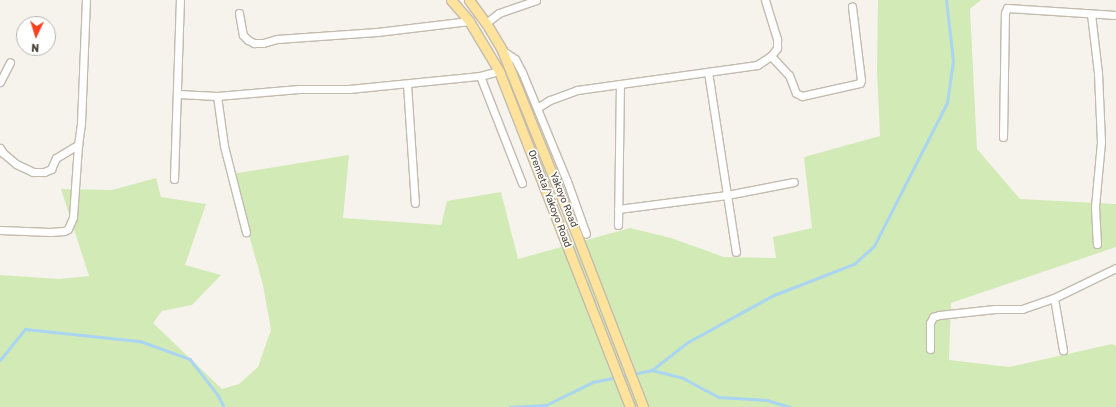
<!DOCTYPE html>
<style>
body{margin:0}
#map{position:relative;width:1116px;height:407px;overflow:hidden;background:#f6f3ec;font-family:Rubik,sans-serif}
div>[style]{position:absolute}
.green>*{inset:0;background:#d2eab5}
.stream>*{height:2.5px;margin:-1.25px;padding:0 1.25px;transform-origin:1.25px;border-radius:1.25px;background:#a9d4f2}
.roads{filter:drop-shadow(1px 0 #c2bbae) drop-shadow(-1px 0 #c2bbae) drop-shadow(0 1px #c2bbae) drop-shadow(0 -1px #c2bbae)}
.minor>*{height:7px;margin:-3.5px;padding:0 3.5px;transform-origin:3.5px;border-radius:3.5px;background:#fff}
.major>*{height:9px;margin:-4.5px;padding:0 4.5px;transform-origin:4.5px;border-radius:4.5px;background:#ffe39c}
span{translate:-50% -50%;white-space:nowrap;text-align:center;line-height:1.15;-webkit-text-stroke:3.5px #fff;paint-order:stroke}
.street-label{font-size:10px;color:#4b4439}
.north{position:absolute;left:16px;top:16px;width:40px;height:40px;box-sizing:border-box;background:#fff;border:1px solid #b7b4b0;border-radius:50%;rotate:184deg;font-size:11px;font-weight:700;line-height:16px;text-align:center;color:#4b4439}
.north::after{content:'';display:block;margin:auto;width:14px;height:18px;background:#fc3f1d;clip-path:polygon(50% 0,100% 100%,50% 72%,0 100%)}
</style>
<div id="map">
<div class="green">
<div style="clip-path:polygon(878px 0,981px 0,970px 9px,977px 149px,1020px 199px,1116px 204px,1116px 247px,951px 303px,949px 360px,1009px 367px,1112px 344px,1116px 346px,1116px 407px,0 407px,0 275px,59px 279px,89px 276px,61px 189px,112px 190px,156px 178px,161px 197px,206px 204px,185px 265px,221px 275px,192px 305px,162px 311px,153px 323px,222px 389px,239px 384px,258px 367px,271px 330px,263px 285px,232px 174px,349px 155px,343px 218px,441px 225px,447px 201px,501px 192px,518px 259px,630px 228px,671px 238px,724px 257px,776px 258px,773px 237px,812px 228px,804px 157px,880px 136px,877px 71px)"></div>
</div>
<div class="stream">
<div style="left:0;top:360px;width:40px;rotate:-51deg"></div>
<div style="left:25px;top:329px;width:116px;rotate:6deg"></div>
<div style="left:140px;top:341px;width:53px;rotate:19.8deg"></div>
<div style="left:190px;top:359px;width:46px;rotate:52.1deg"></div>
<div style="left:218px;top:395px;width:13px;rotate:63deg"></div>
<div style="left:652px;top:370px;width:46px;rotate:-37.9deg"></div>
<div style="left:688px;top:342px;width:98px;rotate:-28.7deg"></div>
<div style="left:774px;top:295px;width:86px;rotate:-21.2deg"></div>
<div style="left:854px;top:264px;width:27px;rotate:-42deg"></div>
<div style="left:874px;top:246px;width:161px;rotate:-63deg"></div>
<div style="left:947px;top:103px;width:42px;rotate:-81.9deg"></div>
<div style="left:953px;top:61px;width:61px;rotate:-96.5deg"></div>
<div style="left:510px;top:407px;width:36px;rotate:-3deg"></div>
<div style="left:546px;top:405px;width:52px;rotate:-26.1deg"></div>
<div style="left:593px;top:382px;width:60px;rotate:-11.5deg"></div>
<div style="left:652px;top:370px;width:32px;rotate:14deg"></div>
<div style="left:683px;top:378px;width:40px;rotate:28deg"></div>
<div style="left:718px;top:397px;width:49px;rotate:3.5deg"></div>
<div style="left:767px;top:400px;width:24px;rotate:17deg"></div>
</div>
<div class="roads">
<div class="minor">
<div style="left:239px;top:13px;width:22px;rotate:80deg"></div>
<div style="left:243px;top:35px;width:7px;rotate:45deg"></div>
<div style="left:248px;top:40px;width:7px;rotate:27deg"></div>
<div style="left:254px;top:43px;width:9px"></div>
<div style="left:263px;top:43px;width:15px;rotate:-16deg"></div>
<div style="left:277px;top:39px;width:100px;rotate:-4deg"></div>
<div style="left:377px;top:32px;width:93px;rotate:-6.8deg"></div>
<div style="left:1091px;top:14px;width:59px;rotate:83.2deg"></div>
<div style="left:1098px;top:73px;width:69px;rotate:87.5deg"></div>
<div style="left:1101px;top:142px;width:65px;rotate:95.3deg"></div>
<div style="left:1095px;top:207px;width:37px;rotate:87deg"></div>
<div style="left:486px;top:23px;width:16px;rotate:-38deg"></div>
<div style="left:499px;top:13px;width:39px;rotate:-19deg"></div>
<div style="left:502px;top:50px;width:16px;rotate:35deg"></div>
<div style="left:515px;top:59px;width:15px;rotate:62deg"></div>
<div style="left:522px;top:72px;width:118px;rotate:67.6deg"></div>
<div style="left:567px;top:181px;width:56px;rotate:70.3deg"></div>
<div style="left:771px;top:56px;width:26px;rotate:47deg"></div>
<div style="left:789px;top:75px;width:19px;rotate:69deg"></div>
<div style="left:796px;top:93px;width:7px;rotate:27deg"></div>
<div style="left:802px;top:96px;width:59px;rotate:-12.6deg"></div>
<div style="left:860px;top:83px;width:3px;rotate:-72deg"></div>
<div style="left:861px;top:80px;width:74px;rotate:-97deg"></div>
<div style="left:708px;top:72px;width:182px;rotate:81.2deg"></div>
<div style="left:480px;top:76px;width:115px;rotate:68.6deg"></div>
<div style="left:0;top:82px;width:22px;rotate:-63deg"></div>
<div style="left:407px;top:84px;width:119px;rotate:86.2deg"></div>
<div style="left:178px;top:94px;width:39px;rotate:3deg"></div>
<div style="left:217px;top:96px;width:82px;rotate:-4.9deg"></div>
<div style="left:299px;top:89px;width:50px"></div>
<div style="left:349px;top:89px;width:132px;rotate:-5.7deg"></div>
<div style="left:480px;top:76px;width:20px;rotate:-15deg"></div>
<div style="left:217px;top:96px;width:50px;rotate:82deg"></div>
<div style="left:224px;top:146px;width:89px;rotate:75.7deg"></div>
<div style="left:537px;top:108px;width:15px;rotate:-32deg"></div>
<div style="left:550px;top:100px;width:29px;rotate:-20deg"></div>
<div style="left:577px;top:90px;width:182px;rotate:-7.9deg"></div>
<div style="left:757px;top:65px;width:17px;rotate:-33deg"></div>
<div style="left:771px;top:56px;width:10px;rotate:-53deg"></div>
<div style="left:777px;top:48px;width:9px;rotate:-90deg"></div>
<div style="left:777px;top:39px;width:41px;rotate:-107.1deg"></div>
<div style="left:1003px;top:137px;width:124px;rotate:-89.1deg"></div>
<div style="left:1005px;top:13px;width:5px;rotate:-68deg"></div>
<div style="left:1007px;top:8px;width:109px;rotate:3.7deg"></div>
<div style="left:0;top:148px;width:6px;rotate:59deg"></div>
<div style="left:3px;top:153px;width:17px;rotate:40deg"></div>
<div style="left:16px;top:164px;width:19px;rotate:25deg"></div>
<div style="left:33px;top:172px;width:11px"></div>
<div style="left:44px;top:172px;width:8px;rotate:-23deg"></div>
<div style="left:51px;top:169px;width:12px;rotate:-66deg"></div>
<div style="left:56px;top:158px;width:26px;rotate:-31deg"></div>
<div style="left:78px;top:145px;width:22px;rotate:-82deg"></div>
<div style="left:81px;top:123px;width:123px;rotate:-87.7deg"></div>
<div style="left:174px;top:179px;width:179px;rotate:-88.1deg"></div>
<div style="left:618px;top:209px;width:110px;rotate:-7.3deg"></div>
<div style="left:727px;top:195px;width:68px;rotate:-11deg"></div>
<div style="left:618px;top:225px;width:141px;rotate:-89.2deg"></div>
<div style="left:0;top:230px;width:50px;rotate:2.3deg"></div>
<div style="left:50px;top:232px;width:14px;rotate:-4deg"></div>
<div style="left:64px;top:231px;width:4px;rotate:-27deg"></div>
<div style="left:68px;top:229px;width:13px;rotate:-67deg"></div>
<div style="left:73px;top:217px;width:72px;rotate:-86deg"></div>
<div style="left:1054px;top:298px;width:53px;rotate:80.2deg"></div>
<div style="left:930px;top:349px;width:26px;rotate:-90deg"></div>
<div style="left:930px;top:323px;width:7px;rotate:-63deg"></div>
<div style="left:933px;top:317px;width:6px;rotate:-18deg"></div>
<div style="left:939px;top:315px;width:56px;rotate:-6.1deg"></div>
<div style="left:995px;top:309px;width:27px"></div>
<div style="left:1022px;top:309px;width:34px;rotate:-19deg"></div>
<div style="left:1054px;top:298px;width:69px;rotate:-25.8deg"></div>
</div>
<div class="major">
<div style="left:451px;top:0;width:28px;rotate:49deg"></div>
<div style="left:469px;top:21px;width:58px;rotate:59deg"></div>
<div style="left:499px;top:71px;width:361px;rotate:68.7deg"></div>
<div style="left:469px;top:0;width:29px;rotate:54deg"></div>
<div style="left:486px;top:23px;width:31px;rotate:59deg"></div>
<div style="left:502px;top:50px;width:197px;rotate:68deg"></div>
<div style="left:576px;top:233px;width:186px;rotate:68.9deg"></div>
</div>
</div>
<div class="street-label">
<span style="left:549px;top:199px;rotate:69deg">Oremeta/Yakoyo Road</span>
<span style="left:563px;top:200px;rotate:68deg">Yakoyo Road</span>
</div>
<div class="north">N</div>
</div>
